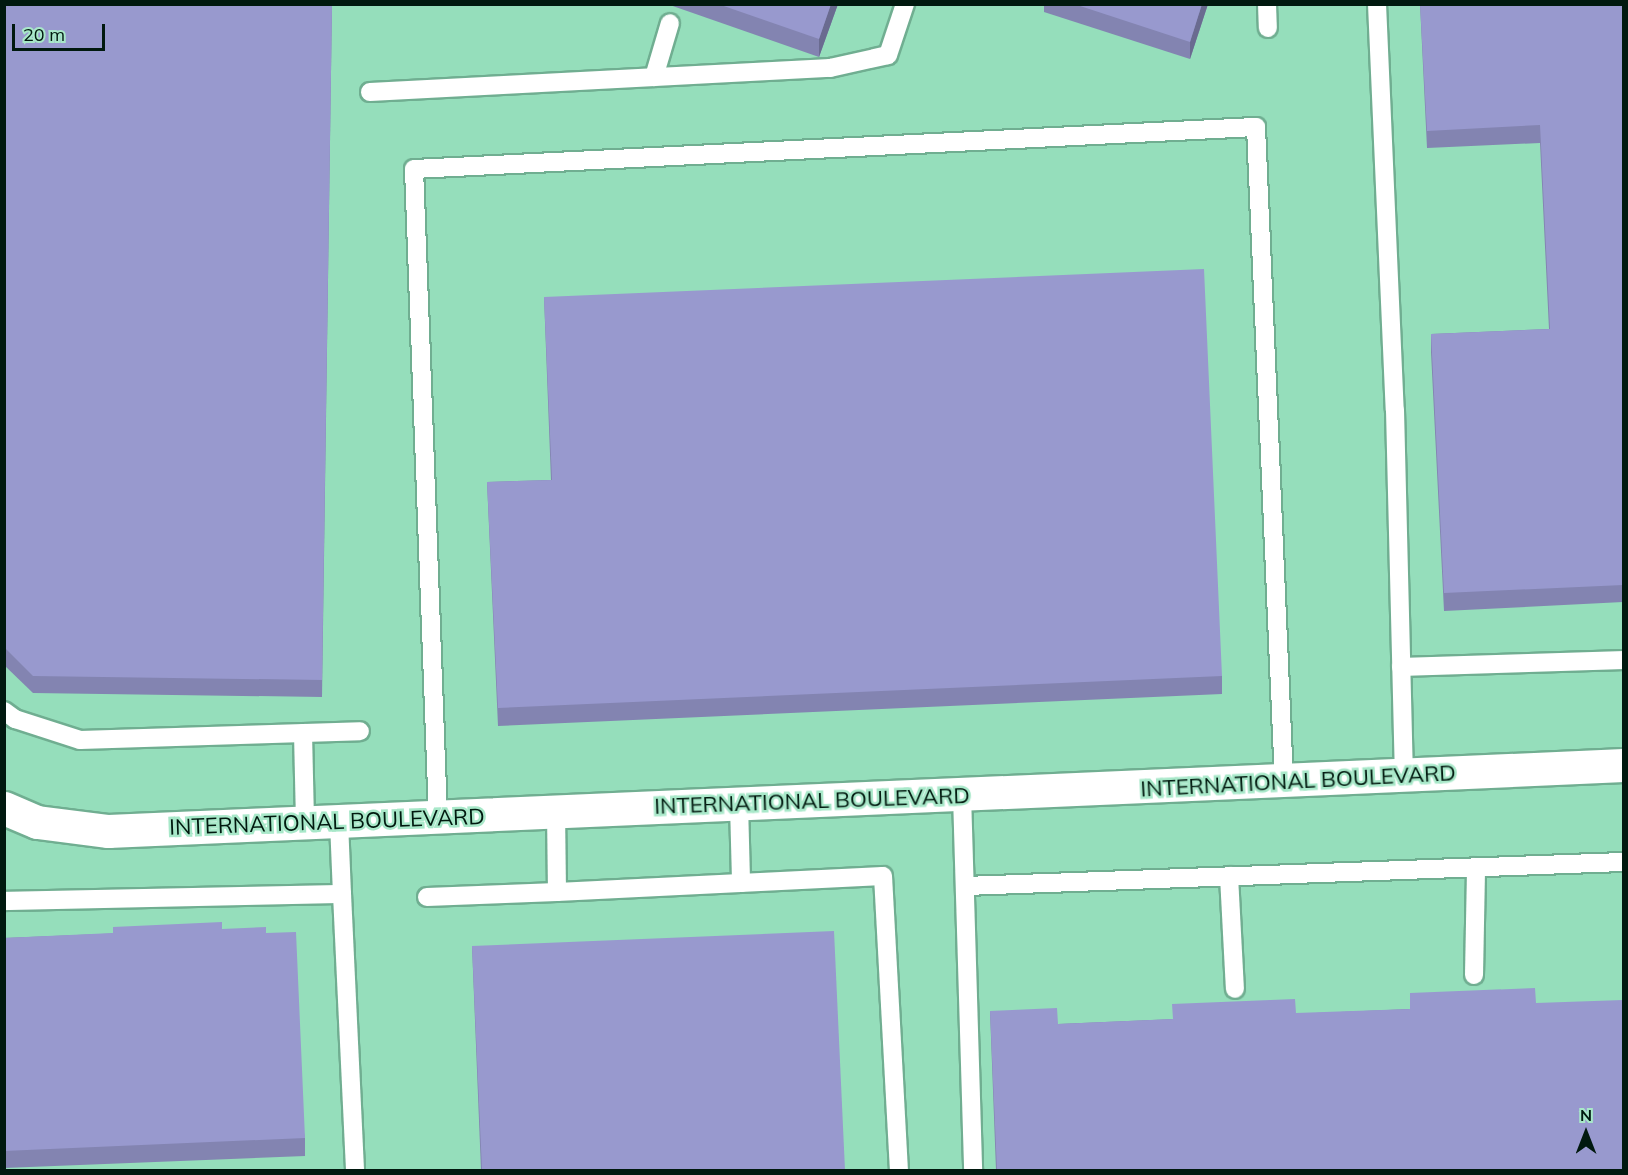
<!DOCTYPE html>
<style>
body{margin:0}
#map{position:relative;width:1628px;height:1175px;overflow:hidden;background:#a8e8c9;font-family:Mulish,sans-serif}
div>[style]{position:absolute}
.built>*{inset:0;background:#95debb}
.roads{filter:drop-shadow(2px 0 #70ae91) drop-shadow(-2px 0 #70ae91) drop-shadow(0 2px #70ae91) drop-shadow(0 -2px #70ae91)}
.service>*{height:18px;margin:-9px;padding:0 9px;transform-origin:9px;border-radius:9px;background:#fff}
.minor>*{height:33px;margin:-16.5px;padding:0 16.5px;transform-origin:16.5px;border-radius:16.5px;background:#fff}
.wall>*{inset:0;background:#8384b1}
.shaded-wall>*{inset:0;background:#6a6b90}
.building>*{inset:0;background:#9899ce}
span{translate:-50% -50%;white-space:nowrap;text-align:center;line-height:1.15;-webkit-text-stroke:5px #a8e8c9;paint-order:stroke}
.street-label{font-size:22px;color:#01190f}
.frame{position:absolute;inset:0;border:6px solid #01190f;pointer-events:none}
.north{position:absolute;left:1556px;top:1103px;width:60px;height:60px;-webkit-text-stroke:4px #a8e8c9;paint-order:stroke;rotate:0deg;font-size:16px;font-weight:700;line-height:24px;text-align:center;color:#01190f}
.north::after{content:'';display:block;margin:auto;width:21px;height:27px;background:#01190f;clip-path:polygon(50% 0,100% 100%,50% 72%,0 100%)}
.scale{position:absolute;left:12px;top:24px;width:93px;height:27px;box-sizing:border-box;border:3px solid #01190f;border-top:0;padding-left:8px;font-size:18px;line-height:21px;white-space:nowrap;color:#01190f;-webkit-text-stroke:4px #a8e8c9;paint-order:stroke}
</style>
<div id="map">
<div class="built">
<div style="clip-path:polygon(5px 5px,1623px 5px,1623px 1170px,5px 1170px)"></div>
</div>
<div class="roads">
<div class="service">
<div style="left:1267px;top:4px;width:24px;rotate:88deg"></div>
<div style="left:1377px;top:4px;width:406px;rotate:87.5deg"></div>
<div style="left:1395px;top:410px;width:366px;rotate:88.6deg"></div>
<div style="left:654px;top:77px;width:56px;rotate:-73.5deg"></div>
<div style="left:370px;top:92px;width:461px;rotate:-3deg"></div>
<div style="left:830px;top:68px;width:59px;rotate:-12.6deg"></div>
<div style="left:888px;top:55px;width:54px;rotate:-71.6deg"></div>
<div style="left:1401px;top:667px;width:223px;rotate:-1.8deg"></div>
<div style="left:4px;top:711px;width:14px;rotate:36deg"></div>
<div style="left:15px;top:719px;width:68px;rotate:17.9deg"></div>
<div style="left:80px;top:740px;width:280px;rotate:-1.8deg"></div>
<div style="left:303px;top:733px;width:90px;rotate:88.7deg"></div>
<div style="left:962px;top:795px;width:375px;rotate:88.3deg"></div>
<div style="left:739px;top:804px;width:79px;rotate:88.5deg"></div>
<div style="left:438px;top:817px;width:648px;rotate:-92.12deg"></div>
<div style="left:414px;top:169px;width:843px;rotate:-2.86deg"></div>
<div style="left:1256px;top:127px;width:656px;rotate:87.55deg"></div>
<div style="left:1229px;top:876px;width:113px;rotate:87deg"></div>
<div style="left:965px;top:886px;width:659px;rotate:-2.09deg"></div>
<div style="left:557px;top:892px;width:326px;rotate:-2.8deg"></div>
<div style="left:883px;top:876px;width:294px;rotate:86.9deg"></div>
<div style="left:342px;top:894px;width:276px;rotate:87.3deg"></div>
<div style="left:427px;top:897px;width:130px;rotate:-2.2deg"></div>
<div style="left:557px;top:892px;width:80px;rotate:-90.7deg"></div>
<div style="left:4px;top:901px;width:338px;rotate:-1.2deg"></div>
<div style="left:342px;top:894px;width:72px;rotate:-92.4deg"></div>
<div style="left:1474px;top:975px;width:108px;rotate:-88.9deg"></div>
</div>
<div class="minor">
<div style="left:4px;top:808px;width:36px;rotate:23deg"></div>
<div style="left:37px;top:822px;width:72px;rotate:7.2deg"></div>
<div style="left:108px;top:831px;width:1517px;rotate:-2.49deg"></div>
</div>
</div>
<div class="wall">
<div style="clip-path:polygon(4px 4px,332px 4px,322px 697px,33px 693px,4px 665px)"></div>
<div style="clip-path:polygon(667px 4px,838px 4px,819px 57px)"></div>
<div style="clip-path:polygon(1044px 4px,1208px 4px,1190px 59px,1044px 12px)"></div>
<div style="clip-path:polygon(1420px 4px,1623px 4px,1623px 602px,1444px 611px,1431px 352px,1431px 334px,1549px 329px,1540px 143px,1427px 148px)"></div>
<div style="clip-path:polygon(544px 297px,1222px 676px,1222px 694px,498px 726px,487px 482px,551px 480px)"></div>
<div style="clip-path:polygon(222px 929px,266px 933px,305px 1138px,305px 1156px,4px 1168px,4px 938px)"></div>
<div style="clip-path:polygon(472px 946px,845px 1170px,481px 1170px)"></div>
<div style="clip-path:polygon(1410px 993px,1536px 1003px,1623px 1170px,996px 1170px,990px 1011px,1058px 1024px,1410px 1009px)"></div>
</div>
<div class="shaded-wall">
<div style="clip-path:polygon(831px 4px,838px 4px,819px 57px,819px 39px)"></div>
<div style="clip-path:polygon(1202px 4px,1208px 4px,1190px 59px,1190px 42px)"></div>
</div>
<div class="building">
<div style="clip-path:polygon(4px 4px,332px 4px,322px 680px,33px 676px,4px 647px)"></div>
<div style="clip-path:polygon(718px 4px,831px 4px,819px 39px)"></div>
<div style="clip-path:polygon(1074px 4px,1202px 4px,1190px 42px)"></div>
<div style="clip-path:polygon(1420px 4px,1623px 4px,1623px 585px,1444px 593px,1431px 334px,1550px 329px,1540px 125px,1427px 131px)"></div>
<div style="clip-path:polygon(1204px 269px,1222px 676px,498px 708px,487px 482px,552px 480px,544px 297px)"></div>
<div style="clip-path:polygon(222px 922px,222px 929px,266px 927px,266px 933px,296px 932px,305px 1138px,4px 1151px,4px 938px,113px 933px,113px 927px)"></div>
<div style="clip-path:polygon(834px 931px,845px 1170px,482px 1170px,472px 946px)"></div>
<div style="clip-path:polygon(1535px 988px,1536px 1003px,1623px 1000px,1623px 1170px,997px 1170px,990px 1011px,1057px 1008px,1058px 1024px,1173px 1019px,1172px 1004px,1295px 999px,1296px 1013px,1410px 1009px,1410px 993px)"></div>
</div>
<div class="street-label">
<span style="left:1298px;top:781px;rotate:-3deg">INTERNATIONAL BOULEVARD</span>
<span style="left:812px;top:801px;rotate:-2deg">INTERNATIONAL BOULEVARD</span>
<span style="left:327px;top:822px;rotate:-2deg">INTERNATIONAL BOULEVARD</span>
</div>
<div class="frame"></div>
<div class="north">N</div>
<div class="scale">20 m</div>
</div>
